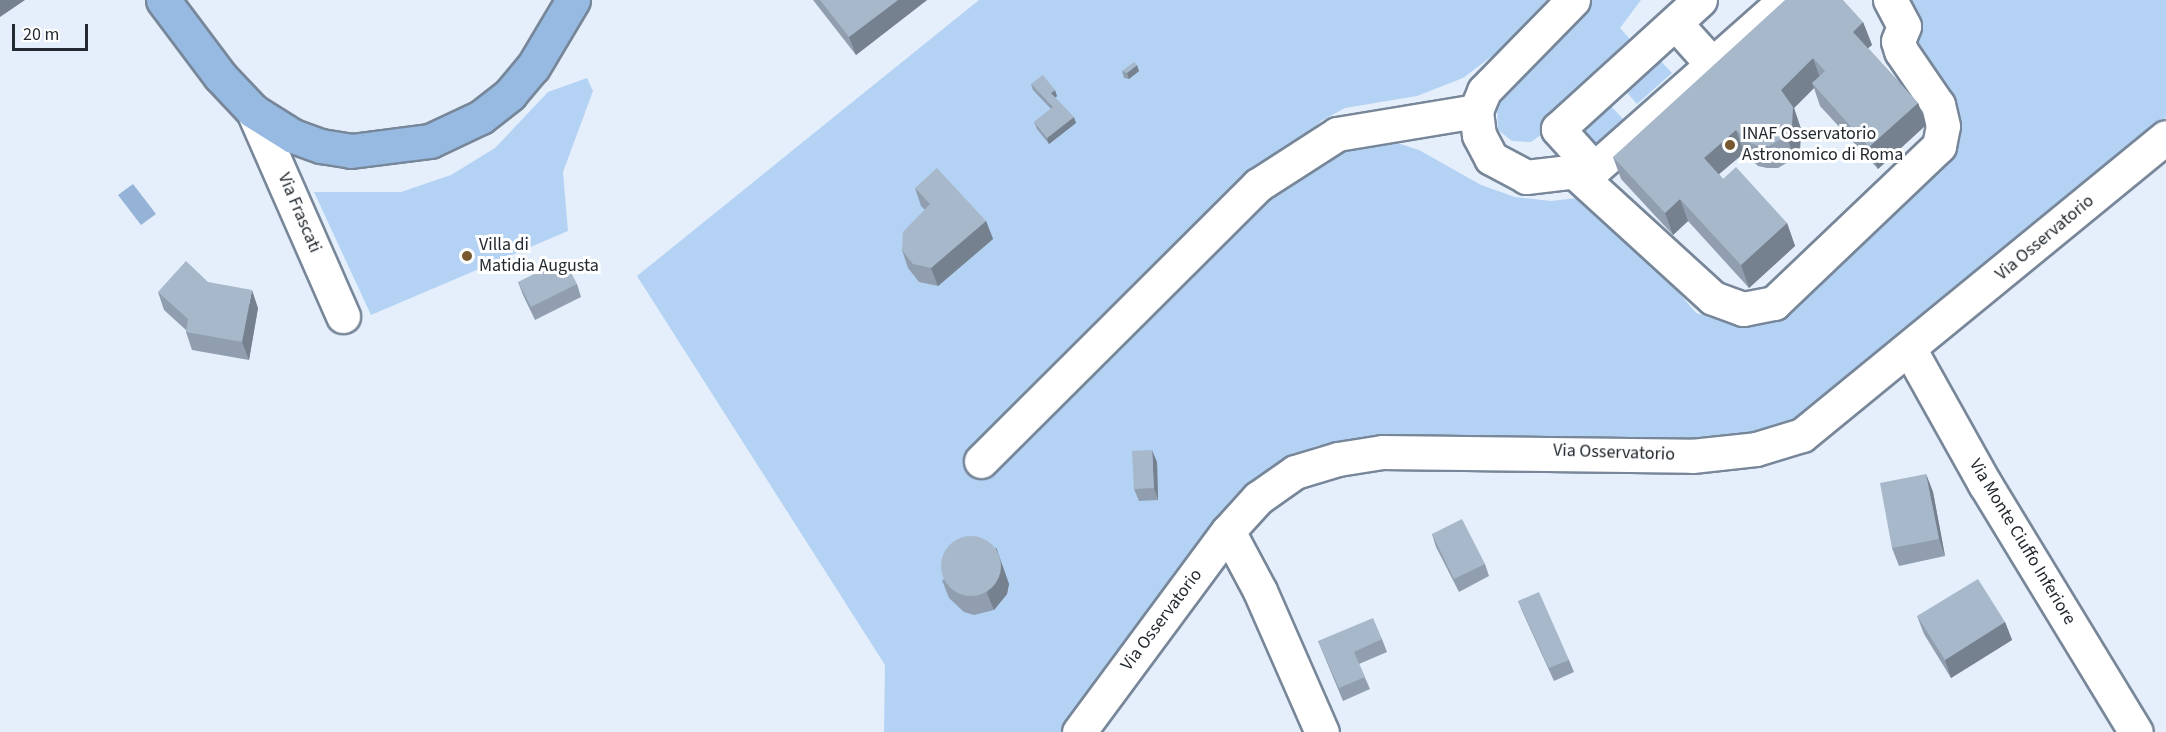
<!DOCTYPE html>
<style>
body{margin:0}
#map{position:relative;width:2166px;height:732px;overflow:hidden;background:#e5effb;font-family:"Source Sans 3",sans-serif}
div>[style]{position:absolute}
.green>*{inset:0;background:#b4d2f4}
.water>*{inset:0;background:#94b3d6}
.roads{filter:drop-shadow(2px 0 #778799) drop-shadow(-2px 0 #778799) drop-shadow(0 2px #778799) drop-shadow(0 -2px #778799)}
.minor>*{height:33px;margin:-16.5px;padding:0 16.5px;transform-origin:16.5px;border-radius:16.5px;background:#fff}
.major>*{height:33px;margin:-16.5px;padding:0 16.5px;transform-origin:16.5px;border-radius:16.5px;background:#96bae1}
.wall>*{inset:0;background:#909eaf}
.shaded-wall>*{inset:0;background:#75818e}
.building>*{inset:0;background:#a7b8cb}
.round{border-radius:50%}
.dots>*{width:16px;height:16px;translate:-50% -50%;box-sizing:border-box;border:3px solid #fff;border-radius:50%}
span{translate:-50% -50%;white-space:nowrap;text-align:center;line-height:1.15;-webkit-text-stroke:6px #fff;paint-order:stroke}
.poi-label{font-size:18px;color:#222930}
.left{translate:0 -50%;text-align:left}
.street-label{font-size:18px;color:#222930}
.scale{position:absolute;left:12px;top:24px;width:76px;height:27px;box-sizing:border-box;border:3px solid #222930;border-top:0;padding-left:8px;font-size:18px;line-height:21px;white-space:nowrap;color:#222930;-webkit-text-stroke:4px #fff;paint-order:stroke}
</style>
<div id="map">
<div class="green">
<div style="clip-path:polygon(979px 0,1550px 0,1504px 47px,1463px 78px,1417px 96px,1345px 108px,1321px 121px,1299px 142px,1382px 138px,1419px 150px,1481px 185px,1515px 197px,1551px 201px,1586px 197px,1630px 235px,1696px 313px,1731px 324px,1764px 324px,1790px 315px,1948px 162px,1954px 149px,1914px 45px,1921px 16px,1910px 0,2166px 0,2166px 117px,1798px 418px,1756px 435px,1706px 442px,1354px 439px,1316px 446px,1280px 461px,1245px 488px,1061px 732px,884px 732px,885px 665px,637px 276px)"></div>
<div style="clip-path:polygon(1585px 0,1641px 0,1620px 28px,1636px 46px,1538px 137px,1531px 142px,1512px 141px,1498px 130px,1497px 105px)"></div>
<div style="clip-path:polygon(1657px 57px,1672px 73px,1637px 104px,1623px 88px)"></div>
<div style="clip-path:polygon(587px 78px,593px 91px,563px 172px,568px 231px,371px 315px,314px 192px,401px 192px,451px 175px,495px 148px,548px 92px)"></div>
<div style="clip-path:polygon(1608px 103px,1623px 119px,1589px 150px,1574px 134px)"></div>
</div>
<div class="water">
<div style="clip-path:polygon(133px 184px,156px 214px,141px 225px,118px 195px)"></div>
</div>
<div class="roads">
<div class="minor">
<div style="left:1573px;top:0;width:127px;rotate:134.4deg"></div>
<div style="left:1484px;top:91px;width:22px;rotate:112deg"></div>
<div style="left:1476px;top:111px;width:24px;rotate:83deg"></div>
<div style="left:1479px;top:135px;width:26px;rotate:62deg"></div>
<div style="left:1491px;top:158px;width:40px;rotate:28deg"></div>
<div style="left:1526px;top:177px;width:68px;rotate:-6.7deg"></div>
<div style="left:1594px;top:169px;width:255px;rotate:-41.5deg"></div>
<div style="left:1676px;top:24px;width:54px;rotate:48deg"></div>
<div style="left:253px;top:111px;width:224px;rotate:66.3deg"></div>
<div style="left:1594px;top:169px;width:54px;rotate:-132deg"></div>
<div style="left:1558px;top:129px;width:192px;rotate:-42.3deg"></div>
<div style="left:1576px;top:173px;width:185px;rotate:42.4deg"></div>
<div style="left:1713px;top:298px;width:32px;rotate:20deg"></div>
<div style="left:1743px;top:309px;width:32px;rotate:-11deg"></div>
<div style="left:1774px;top:303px;width:228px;rotate:-43.6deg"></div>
<div style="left:1939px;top:146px;width:20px;rotate:-79deg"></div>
<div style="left:1943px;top:126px;width:22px;rotate:-103deg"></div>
<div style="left:1938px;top:105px;width:65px;rotate:-124.4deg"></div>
<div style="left:1901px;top:51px;width:10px;rotate:-107deg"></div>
<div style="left:1898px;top:41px;width:16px;rotate:-68deg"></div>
<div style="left:1904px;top:26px;width:30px;rotate:-118deg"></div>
<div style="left:1910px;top:350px;width:154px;rotate:60.8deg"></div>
<div style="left:1985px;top:484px;width:290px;rotate:58.7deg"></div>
<div style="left:981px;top:461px;width:391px;rotate:-44.9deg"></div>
<div style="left:1258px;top:185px;width:94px;rotate:-32.8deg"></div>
<div style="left:1337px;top:134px;width:141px;rotate:-9.4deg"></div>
<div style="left:1228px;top:531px;width:68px;rotate:61.9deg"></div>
<div style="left:1260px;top:591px;width:154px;rotate:66.3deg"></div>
<div style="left:1079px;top:732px;width:250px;rotate:-53.5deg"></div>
<div style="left:1228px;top:531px;width:45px;rotate:-47.7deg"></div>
<div style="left:1258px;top:498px;width:45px;rotate:-35.1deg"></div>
<div style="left:1295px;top:472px;width:45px;rotate:-16.8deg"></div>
<div style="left:1338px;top:459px;width:45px;rotate:-9deg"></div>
<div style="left:1382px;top:452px;width:310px;rotate:0.7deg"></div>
<div style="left:1692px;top:456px;width:64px;rotate:-6.2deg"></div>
<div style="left:1756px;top:449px;width:48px;rotate:-16.9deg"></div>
<div style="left:1802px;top:435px;width:470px;rotate:-39.3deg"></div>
</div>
<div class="major">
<div style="left:163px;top:0;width:95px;rotate:53.1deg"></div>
<div style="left:220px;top:76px;width:48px;rotate:46.7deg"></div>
<div style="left:253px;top:111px;width:47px;rotate:32deg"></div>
<div style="left:293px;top:136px;width:30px;rotate:20deg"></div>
<div style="left:321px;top:146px;width:30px;rotate:9deg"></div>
<div style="left:351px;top:151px;width:80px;rotate:-7.2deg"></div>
<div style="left:430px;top:141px;width:56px;rotate:-25.2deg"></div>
<div style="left:481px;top:117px;width:37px;rotate:-38deg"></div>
<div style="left:510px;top:94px;width:35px;rotate:-50deg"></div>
<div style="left:533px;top:67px;width:78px;rotate:-59.2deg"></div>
</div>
</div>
<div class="wall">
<div style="clip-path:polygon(813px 0,927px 0,856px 55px)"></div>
<div style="clip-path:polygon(1863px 22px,1872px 45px,1868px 48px,1918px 103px,1926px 125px,1878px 169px,1820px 106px,1814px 88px,1794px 108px,1801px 129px,1800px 150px,1795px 158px,1778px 168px,1767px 168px,1758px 166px,1744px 153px,1719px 174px,1723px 179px,1787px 223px,1795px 246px,1749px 288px,1688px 221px,1673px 235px,1621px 179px,1613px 157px)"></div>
<div style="clip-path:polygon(1122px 71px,1139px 71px,1129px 79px,1124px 78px)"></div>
<div style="clip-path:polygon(1031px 84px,1057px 96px,1055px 98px,1076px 123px,1049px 144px,1037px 129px,1034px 122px,1051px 109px,1033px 90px)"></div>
<div style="clip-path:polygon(915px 188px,986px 221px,993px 239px,938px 286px,919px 282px,908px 268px,902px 250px,925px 210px,921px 206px)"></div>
<div style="clip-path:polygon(208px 282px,258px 308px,249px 360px,192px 350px,186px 332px,186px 330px,164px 310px,158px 292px)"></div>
<div style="clip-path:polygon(518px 282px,577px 284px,581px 297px,535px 320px,523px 295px)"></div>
<div style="clip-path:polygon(1157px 462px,1158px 500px,1139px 501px,1134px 489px)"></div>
<div style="clip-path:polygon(1926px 474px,1933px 492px,1945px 556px,1899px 566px,1892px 548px)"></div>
<div style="clip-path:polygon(1432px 534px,1485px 564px,1489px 576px,1459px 592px,1436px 547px)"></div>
<div style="clip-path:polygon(1002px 565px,1009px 584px,1007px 594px,994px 610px,974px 615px,964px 612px,949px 598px,942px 580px)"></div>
<div style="clip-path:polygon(1518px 601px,1569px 660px,1574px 672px,1554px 681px,1523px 613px)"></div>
<div style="clip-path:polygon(1917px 616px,2005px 622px,2012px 640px,1951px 678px,1924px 634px)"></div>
<div style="clip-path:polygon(1382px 639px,1387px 652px,1359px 664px,1370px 689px,1343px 701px,1318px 641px)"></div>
</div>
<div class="shaded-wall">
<div style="clip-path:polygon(0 0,25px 0,0 17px)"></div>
<div style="clip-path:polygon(898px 0,927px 0,856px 55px,849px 37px)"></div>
<div style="clip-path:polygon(1863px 22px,1872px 45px,1861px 54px,1853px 32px)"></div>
<div style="clip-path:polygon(1813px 58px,1821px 81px,1812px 83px,1814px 88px,1794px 108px,1801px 129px,1800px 150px,1795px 158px,1786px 136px,1781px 90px)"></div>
<div style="clip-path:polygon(1137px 65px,1139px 71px,1129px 79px,1127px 73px)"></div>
<div style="clip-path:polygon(1055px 90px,1057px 96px,1053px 99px,1051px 93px)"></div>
<div style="clip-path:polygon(1918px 103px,1926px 125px,1878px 169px,1869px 147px)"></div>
<div style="clip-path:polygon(1074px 117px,1076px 123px,1049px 144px,1047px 138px)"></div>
<div style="clip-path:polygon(1736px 130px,1744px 153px,1712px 180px,1704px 158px)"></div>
<div style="clip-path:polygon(1680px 199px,1688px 221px,1673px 235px,1665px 213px)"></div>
<div style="clip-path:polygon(986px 221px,993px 239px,938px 286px,931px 268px)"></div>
<div style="clip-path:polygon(1787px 223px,1795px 246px,1749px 288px,1741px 265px)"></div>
<div style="clip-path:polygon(252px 290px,258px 308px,249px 360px,242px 342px)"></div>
<div style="clip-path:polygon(1152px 450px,1157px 462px,1158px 500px,1154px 488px)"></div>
<div style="clip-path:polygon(1926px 474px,1933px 492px,1945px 556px,1939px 539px)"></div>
<div style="clip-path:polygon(996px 547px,1009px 584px,1007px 594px,994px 610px,987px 593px)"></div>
<div style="clip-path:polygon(2005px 622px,2012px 640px,1951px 678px,1945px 660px)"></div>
</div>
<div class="building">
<div style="clip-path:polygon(820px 0,898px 0,849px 37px)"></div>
<div style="clip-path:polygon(1785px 0,1843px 0,1863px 22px,1853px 32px,1918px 103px,1869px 147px,1812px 83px,1825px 71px,1813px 58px,1781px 90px,1793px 107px,1792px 127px,1786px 136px,1769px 146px,1759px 146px,1750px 143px,1736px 130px,1704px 158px,1723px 179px,1736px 167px,1787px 223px,1741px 265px,1680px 199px,1665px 213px,1613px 157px)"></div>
<div style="clip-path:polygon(1134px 62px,1137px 65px,1127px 73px,1122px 71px)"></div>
<div style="clip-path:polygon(1043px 75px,1055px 90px,1051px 93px,1074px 117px,1047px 138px,1034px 122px,1053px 107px,1031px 84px)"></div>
<div style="clip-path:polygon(937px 168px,986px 221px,931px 268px,913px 264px,902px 250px,903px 232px,930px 204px,915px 188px)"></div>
<div style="clip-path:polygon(564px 259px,577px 284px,531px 307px,518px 282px)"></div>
<div style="clip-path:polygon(186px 261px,208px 282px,252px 290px,242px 342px,186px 332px,188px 319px,158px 292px)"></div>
<div style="clip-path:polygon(1152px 450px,1154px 488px,1134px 489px,1132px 451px)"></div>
<div style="clip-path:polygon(1926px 474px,1939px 539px,1892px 548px,1880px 483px)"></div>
<div style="clip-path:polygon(1462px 519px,1485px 564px,1454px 579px,1432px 534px)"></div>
<div class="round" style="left:941px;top:536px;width:60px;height:60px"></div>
<div style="clip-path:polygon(1978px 579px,2005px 622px,1945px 660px,1917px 616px)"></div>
<div style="clip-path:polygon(1539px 592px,1569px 660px,1549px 668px,1518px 601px)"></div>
<div style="clip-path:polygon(1373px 618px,1382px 639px,1354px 652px,1365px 677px,1339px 688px,1318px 641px)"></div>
</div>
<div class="dots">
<div style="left:1730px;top:145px;background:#78582e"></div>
<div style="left:467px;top:256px;background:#78582e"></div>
</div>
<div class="poi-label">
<span class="left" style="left:1742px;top:145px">INAF Osservatorio<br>Astronomico di Roma</span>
<span class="left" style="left:479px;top:256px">Villa di<br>Matidia Augusta</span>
</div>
<div class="street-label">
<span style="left:299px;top:213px;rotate:67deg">Via Frascati</span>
<span style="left:2045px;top:238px;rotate:-40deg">Via Osservatorio</span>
<span style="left:1614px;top:453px;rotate:2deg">Via Osservatorio</span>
<span style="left:2022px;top:542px;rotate:59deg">Via Monte Ciuffo Inferiore</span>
<span style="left:1162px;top:620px;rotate:-53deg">Via Osservatorio</span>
</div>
<div class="scale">20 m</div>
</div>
